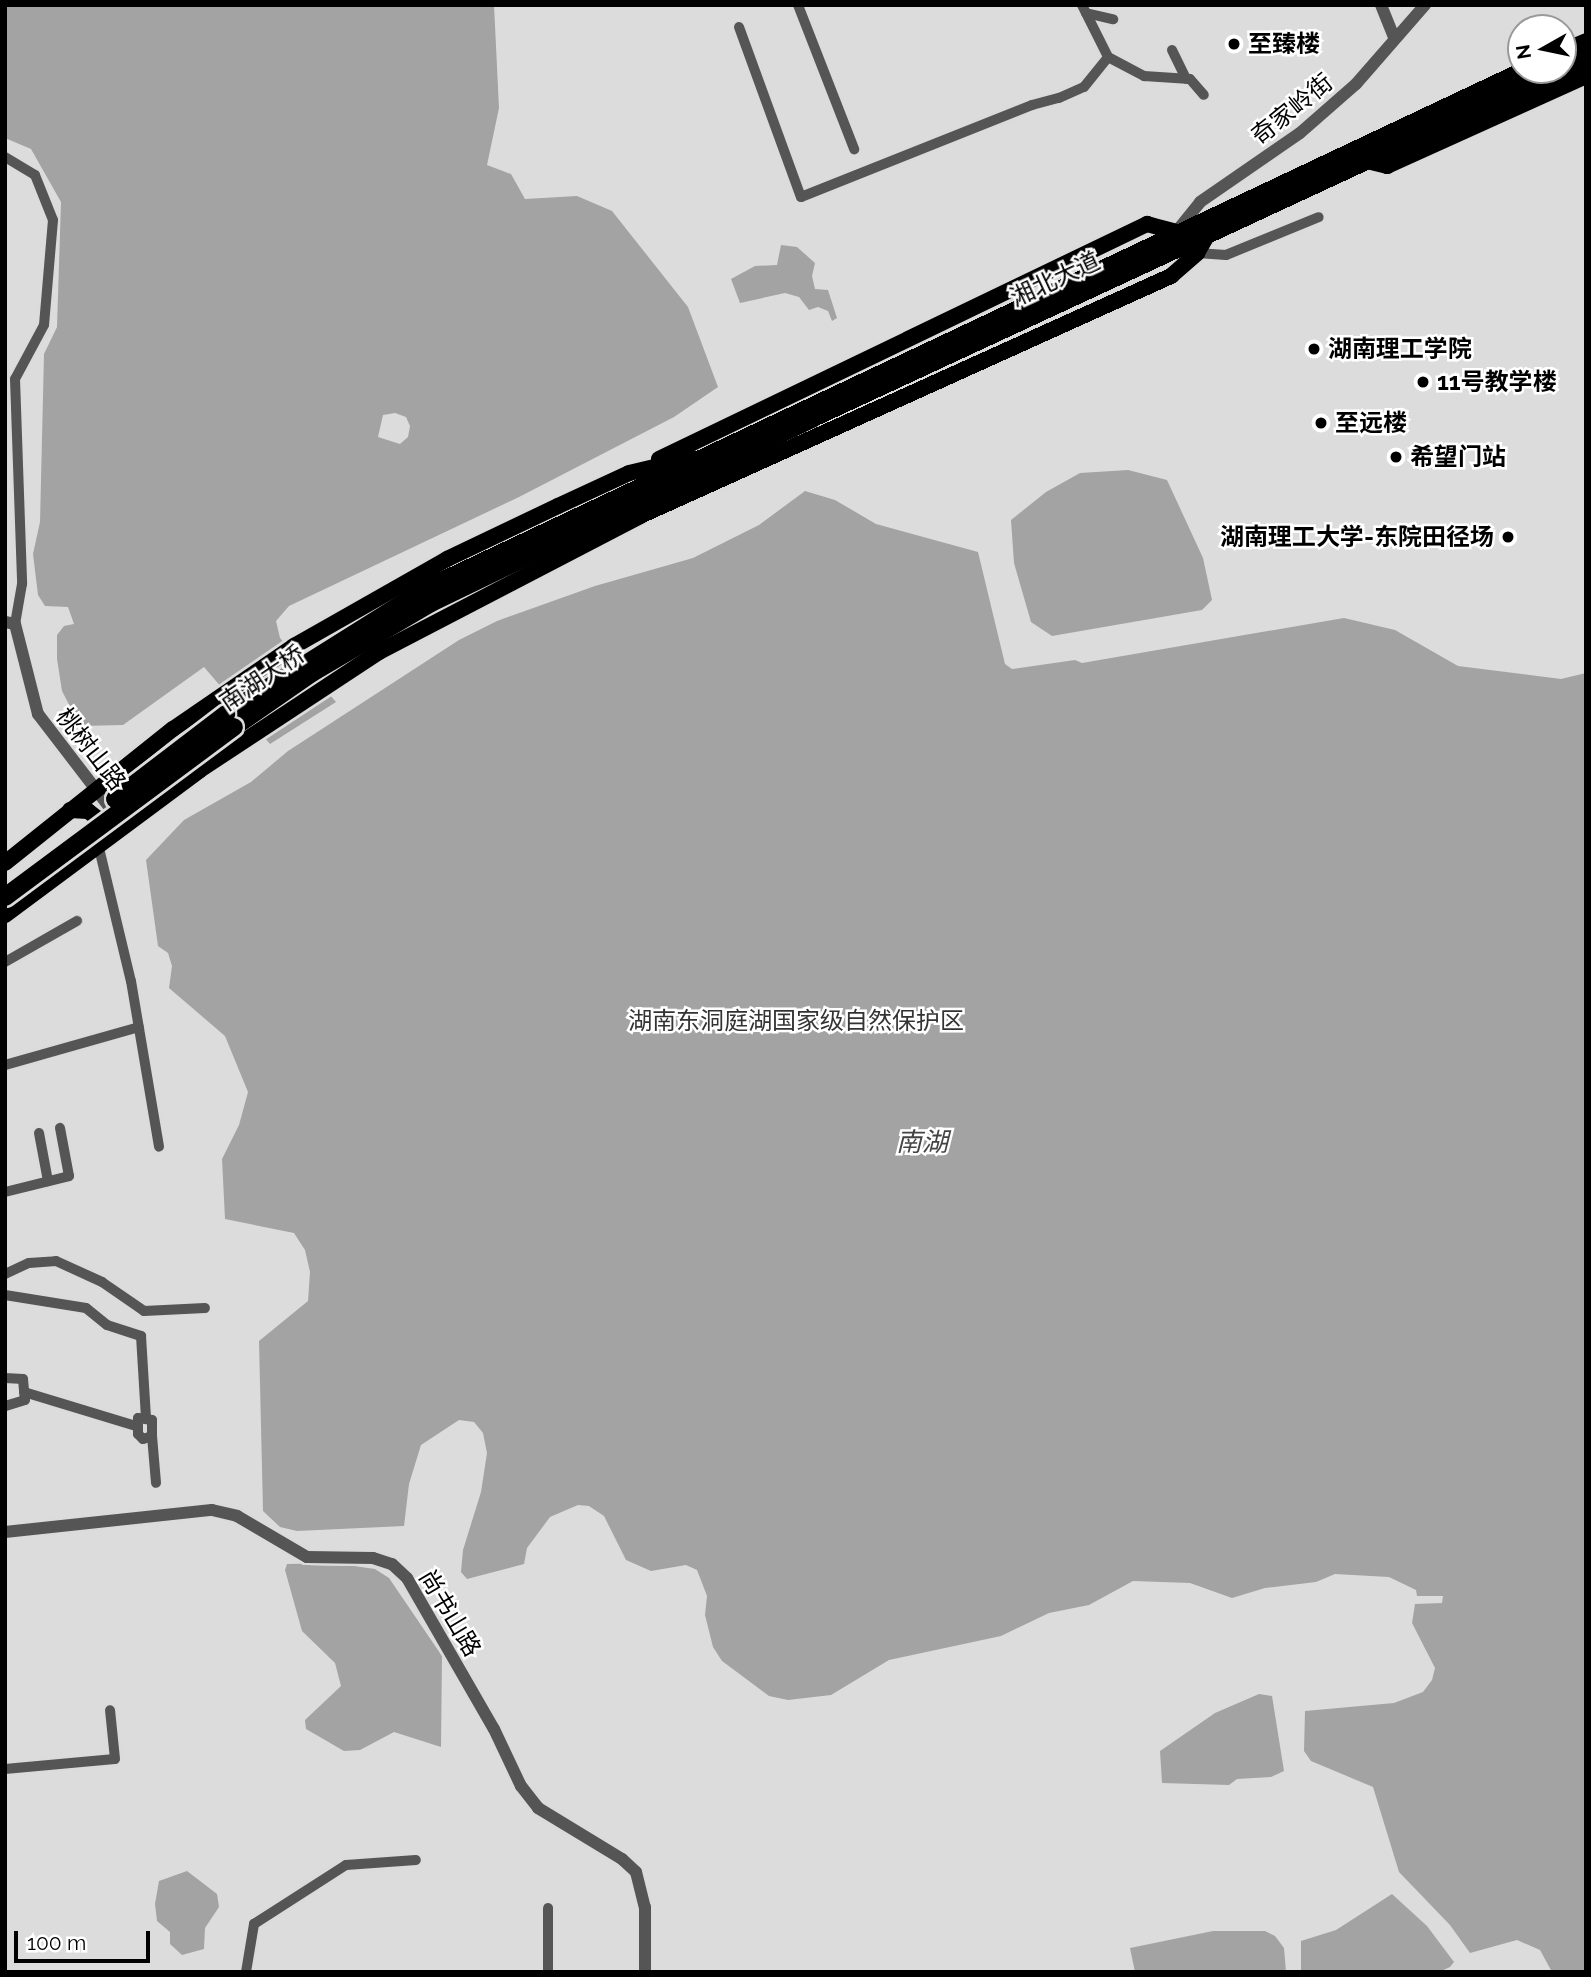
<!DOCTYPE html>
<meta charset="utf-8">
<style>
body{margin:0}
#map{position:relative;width:1591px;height:1977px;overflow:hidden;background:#fff;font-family:Raleway,"Noto Sans SC",sans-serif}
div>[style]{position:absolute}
.green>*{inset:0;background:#dcdcdc}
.water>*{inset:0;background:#a3a3a3}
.roads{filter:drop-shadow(2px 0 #dbdbdb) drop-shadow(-2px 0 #dbdbdb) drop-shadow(0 2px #dbdbdb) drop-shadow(0 -2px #dbdbdb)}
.minor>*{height:10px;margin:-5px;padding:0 5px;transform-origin:5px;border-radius:5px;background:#555}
.tertiary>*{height:12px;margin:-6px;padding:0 6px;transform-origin:6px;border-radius:6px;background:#555}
.primary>*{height:16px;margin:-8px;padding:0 8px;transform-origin:8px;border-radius:8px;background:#000}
.trunk>*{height:18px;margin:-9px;padding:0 9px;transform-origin:9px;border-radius:9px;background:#000}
.bridges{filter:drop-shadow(2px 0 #dbdbdb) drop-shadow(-2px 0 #dbdbdb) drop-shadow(0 2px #dbdbdb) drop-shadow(0 -2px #dbdbdb)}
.trunk-bridge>*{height:18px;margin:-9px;padding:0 9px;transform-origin:9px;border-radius:9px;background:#000}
.dots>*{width:19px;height:19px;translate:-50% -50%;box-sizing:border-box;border:4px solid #fff;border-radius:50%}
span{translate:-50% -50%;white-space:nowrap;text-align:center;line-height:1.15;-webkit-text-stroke:5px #fff;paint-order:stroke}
.poi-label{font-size:24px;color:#000;font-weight:700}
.left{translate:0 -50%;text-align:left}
.right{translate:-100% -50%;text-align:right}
.street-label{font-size:24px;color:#000}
.park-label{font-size:24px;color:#333}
.water-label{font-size:26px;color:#444;font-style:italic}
.frame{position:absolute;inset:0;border:7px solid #000;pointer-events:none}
.north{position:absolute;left:1507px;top:14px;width:70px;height:70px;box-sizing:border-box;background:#fff;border:2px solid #999;border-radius:50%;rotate:261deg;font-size:19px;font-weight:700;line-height:28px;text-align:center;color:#000}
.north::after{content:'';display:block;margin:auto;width:24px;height:32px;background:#000;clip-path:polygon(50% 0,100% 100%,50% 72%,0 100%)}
.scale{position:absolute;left:14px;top:1931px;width:136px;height:32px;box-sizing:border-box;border:4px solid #000;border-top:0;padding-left:9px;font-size:21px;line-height:24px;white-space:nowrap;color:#000;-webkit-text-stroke:5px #fff;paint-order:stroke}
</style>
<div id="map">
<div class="green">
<div style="clip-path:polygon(evenodd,5px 5px,1586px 5px,1586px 1972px,5px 1972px,5px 5px,1521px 28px,1563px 28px,1563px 70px,1521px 70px,1521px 28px)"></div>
</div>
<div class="water">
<div style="clip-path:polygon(evenodd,5px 5px,494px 5px,499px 108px,487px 165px,511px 174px,525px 199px,577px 196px,612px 211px,688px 307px,718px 387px,674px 417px,519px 497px,289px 606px,276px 621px,280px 638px,336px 702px,270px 744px,204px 667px,123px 725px,80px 726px,62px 691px,57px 659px,57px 635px,64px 626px,74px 624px,68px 607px,45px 606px,38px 595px,33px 554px,40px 522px,44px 354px,57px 327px,61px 202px,31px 149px,5px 138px,5px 5px,395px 413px,406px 417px,410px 426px,408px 437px,400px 444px,378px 437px,383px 415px,395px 413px)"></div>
<div style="clip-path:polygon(781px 245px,797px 247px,815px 263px,812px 276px,815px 289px,828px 290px,837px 318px,832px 321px,828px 311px,818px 307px,809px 310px,799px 297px,785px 293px,740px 303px,731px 279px,755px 266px,777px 265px)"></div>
<div style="clip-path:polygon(1128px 470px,1167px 480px,1203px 558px,1212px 600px,1202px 610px,1052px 636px,1031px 622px,1014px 563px,1011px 520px,1046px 492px,1080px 473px)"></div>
<div style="clip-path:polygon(805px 491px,835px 500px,876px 524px,978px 552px,1005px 664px,1012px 669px,1075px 660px,1082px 663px,1344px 618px,1395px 630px,1458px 666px,1561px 679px,1586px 673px,1586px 1972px,1552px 1972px,1540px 1950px,1517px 1940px,1470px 1953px,1450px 1925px,1399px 1872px,1373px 1787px,1311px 1761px,1304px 1751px,1305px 1711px,1394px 1703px,1423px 1692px,1432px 1680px,1435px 1668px,1412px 1623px,1415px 1604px,1442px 1603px,1443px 1596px,1417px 1596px,1416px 1590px,1389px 1577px,1335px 1574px,1316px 1582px,1265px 1588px,1232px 1598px,1190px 1583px,1133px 1581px,1089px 1605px,1049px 1613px,1001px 1636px,889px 1660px,831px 1695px,788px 1700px,769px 1696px,722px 1661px,713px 1647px,705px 1615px,707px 1596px,697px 1570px,686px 1565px,651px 1571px,626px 1560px,604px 1516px,589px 1506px,578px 1505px,550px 1517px,527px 1548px,524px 1564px,467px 1579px,461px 1572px,463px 1550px,481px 1492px,487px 1453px,483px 1433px,474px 1422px,459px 1420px,421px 1445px,409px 1484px,404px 1526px,297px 1531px,280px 1527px,263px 1511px,259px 1341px,308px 1301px,310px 1272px,305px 1250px,294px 1233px,225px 1219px,222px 1159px,239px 1125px,248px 1092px,225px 1036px,169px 988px,172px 966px,168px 953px,158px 946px,146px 860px,184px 820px,251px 782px,288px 751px,459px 640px,497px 621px,595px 586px,693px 558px,759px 525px)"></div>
<div style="clip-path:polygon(333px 1563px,375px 1569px,389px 1578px,442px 1656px,441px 1747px,394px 1732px,360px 1750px,344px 1751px,306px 1729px,305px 1720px,341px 1686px,335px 1663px,302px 1631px,285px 1570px,287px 1564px)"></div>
<div style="clip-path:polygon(1259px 1694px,1272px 1696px,1284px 1771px,1271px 1777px,1237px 1779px,1229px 1785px,1162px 1783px,1160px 1751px,1215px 1713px)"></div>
<div style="clip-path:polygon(187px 1871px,217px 1894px,219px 1907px,205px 1928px,204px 1949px,182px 1955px,170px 1944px,170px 1932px,157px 1921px,155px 1904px,159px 1881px)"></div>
<div style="clip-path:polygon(1392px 1894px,1427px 1926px,1454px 1962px,1450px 1967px,1439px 1972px,1301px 1972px,1301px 1941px,1336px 1930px)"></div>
<div style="clip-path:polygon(1213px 1931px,1265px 1931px,1275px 1936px,1284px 1948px,1286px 1972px,1135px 1972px,1130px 1948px)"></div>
</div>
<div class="roads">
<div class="minor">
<div style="left:798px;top:5px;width:155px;rotate:68.7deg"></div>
<div style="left:1082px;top:5px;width:58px;rotate:63.4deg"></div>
<div style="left:1108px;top:57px;width:41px;rotate:27.8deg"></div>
<div style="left:1144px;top:76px;width:46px;rotate:3.7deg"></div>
<div style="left:1190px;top:79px;width:21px;rotate:49deg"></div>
<div style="left:1086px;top:13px;width:28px;rotate:13deg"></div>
<div style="left:739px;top:27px;width:181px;rotate:70deg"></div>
<div style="left:801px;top:197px;width:249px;rotate:-21.7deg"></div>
<div style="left:1032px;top:105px;width:28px;rotate:-15deg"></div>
<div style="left:1059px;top:98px;width:27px;rotate:-24deg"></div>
<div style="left:1084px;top:87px;width:38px;rotate:-51deg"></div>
<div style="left:1172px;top:50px;width:32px;rotate:64deg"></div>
<div style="left:5px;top:157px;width:35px;rotate:31deg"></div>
<div style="left:35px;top:175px;width:48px;rotate:68.2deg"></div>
<div style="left:53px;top:220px;width:105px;rotate:94.9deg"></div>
<div style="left:44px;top:325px;width:61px;rotate:118.2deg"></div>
<div style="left:15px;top:379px;width:205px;rotate:88deg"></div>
<div style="left:22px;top:584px;width:41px;rotate:99.9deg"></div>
<div style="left:1197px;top:253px;width:29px;rotate:4deg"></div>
<div style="left:1226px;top:255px;width:100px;rotate:-22.2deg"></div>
<div style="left:98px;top:844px;width:141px;rotate:76.5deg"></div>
<div style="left:131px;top:981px;width:168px;rotate:80.4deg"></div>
<div style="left:5px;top:962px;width:83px;rotate:-29.7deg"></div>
<div style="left:5px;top:1065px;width:139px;rotate:-15.8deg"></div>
<div style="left:39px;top:1133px;width:49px;rotate:79.4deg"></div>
<div style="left:5px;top:1192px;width:66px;rotate:-14deg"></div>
<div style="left:69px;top:1176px;width:49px;rotate:-100.6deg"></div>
<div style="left:5px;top:1274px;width:26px;rotate:-25deg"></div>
<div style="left:29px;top:1263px;width:27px;rotate:-4deg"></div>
<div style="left:56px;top:1261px;width:51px;rotate:24.5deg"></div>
<div style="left:102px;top:1282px;width:51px;rotate:34.6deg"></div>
<div style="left:144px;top:1311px;width:61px;rotate:-2.8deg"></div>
<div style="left:5px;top:1295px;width:82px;rotate:9.1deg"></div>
<div style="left:86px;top:1308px;width:27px;rotate:39deg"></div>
<div style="left:107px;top:1325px;width:36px;rotate:18deg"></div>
<div style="left:141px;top:1336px;width:81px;rotate:86.5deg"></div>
<div style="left:5px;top:1378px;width:18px;rotate:3deg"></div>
<div style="left:23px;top:1379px;width:21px;rotate:85deg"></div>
<div style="left:25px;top:1400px;width:21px;rotate:163deg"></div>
<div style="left:24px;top:1392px;width:117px;rotate:16.9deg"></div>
<div style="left:152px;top:1436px;width:16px;rotate:-90deg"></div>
<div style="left:152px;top:1420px;width:14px;rotate:-172deg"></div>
<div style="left:138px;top:1418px;width:16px;rotate:90deg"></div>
<div style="left:138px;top:1434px;width:7px;rotate:45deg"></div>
<div style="left:143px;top:1439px;width:9px;rotate:-18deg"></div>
<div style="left:152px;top:1436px;width:47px;rotate:85.1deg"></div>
<div style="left:5px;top:1769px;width:110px;rotate:-5.2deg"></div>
<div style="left:115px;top:1759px;width:49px;rotate:-95.8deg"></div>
<div style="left:548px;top:1908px;width:64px;rotate:90deg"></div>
<div style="left:246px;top:1972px;width:49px;rotate:-80.5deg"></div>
<div style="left:254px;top:1924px;width:109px;rotate:-32.7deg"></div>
<div style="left:346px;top:1865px;width:70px;rotate:-4.1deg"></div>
</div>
<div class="tertiary">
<div style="left:1381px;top:5px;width:35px;rotate:68deg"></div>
<div style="left:1176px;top:232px;width:38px;rotate:-51deg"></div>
<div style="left:1200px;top:202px;width:121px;rotate:-34.6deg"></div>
<div style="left:1300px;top:133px;width:74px;rotate:-41.2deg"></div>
<div style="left:1356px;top:84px;width:105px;rotate:-48.9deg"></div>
<div style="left:5px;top:622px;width:10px;rotate:11deg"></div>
<div style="left:15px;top:624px;width:93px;rotate:75.7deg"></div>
<div style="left:38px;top:714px;width:135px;rotate:52.5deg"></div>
<div style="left:5px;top:1532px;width:208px;rotate:-6.1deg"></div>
<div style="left:212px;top:1510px;width:26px;rotate:13deg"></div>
<div style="left:237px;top:1516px;width:81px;rotate:30.4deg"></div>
<div style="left:307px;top:1557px;width:66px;rotate:0.9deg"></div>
<div style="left:373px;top:1558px;width:20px;rotate:18deg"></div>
<div style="left:392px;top:1564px;width:21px;rotate:43deg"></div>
<div style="left:407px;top:1578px;width:174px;rotate:60.1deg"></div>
<div style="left:494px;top:1729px;width:63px;rotate:64.7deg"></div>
<div style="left:521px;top:1786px;width:28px;rotate:52deg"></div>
<div style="left:538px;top:1808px;width:98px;rotate:31.3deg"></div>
<div style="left:622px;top:1859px;width:19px;rotate:43deg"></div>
<div style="left:636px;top:1872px;width:36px;rotate:76deg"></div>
<div style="left:645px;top:1907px;width:65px;rotate:90deg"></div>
</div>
<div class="primary">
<div style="left:1367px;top:161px;width:21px;rotate:14deg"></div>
<div style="left:1387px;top:166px;width:218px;rotate:-24.3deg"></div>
<div style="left:659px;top:459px;width:542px;rotate:-25.71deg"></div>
<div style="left:1147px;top:224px;width:30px;rotate:15deg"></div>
<div style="left:70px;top:810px;width:18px;rotate:3deg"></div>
<div style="left:88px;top:811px;width:11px;rotate:38deg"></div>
<div style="left:97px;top:818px;width:20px;rotate:84deg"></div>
<div style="left:5px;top:863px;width:215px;rotate:-38.6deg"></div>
<div style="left:173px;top:729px;width:147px;rotate:-34.4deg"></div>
<div style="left:294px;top:646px;width:176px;rotate:-29.6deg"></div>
<div style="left:447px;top:559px;width:123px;rotate:-25.5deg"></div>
<div style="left:558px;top:506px;width:78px;rotate:-24.9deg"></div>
<div style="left:629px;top:473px;width:65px;rotate:-13.4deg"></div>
<div style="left:5px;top:915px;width:243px;rotate:-36.6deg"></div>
<div style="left:200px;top:770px;width:214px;rotate:-33.4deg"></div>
<div style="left:379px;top:652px;width:294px;rotate:-27.5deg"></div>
<div style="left:640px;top:516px;width:583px;rotate:-24.32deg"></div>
<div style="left:1171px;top:276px;width:35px;rotate:-41deg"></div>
<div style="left:1197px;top:253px;width:20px;rotate:-60deg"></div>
</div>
<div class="trunk">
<div style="left:1563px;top:52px;width:25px;rotate:-23deg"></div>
<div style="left:1563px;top:70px;width:25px;rotate:-26deg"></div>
<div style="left:226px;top:714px;width:235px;rotate:-32.1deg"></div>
<div style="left:425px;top:589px;width:1216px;rotate:-25.26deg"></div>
<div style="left:234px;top:727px;width:95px;rotate:-34.7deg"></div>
<div style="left:312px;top:673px;width:138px;rotate:-30.5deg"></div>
<div style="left:431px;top:603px;width:424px;rotate:-25.8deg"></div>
<div style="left:813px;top:418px;width:826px;rotate:-24.92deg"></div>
</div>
</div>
<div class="bridges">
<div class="trunk-bridge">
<div style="left:115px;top:799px;width:140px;rotate:-37.4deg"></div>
<div style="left:5px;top:897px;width:285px;rotate:-36.6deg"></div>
</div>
</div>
<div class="dots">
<div style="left:1234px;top:44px;background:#000"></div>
<div style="left:1314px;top:349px;background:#000"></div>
<div style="left:1423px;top:382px;background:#000"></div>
<div style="left:1321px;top:423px;background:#000"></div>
<div style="left:1396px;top:457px;background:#000"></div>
<div style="left:1508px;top:537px;background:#000"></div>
</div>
<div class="poi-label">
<span class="left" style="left:1248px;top:44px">至臻楼</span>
<span class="left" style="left:1328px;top:349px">湖南理工学院</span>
<span class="left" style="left:1437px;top:382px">11号教学楼</span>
<span class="left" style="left:1335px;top:423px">至远楼</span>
<span class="left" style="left:1410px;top:457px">希望门站</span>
<span class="right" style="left:1494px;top:537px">湖南理工大学-东院田径场</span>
</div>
<div class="street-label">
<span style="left:1292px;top:109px;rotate:-39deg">奇家岭街</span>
<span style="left:1055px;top:279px;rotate:-25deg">湘北大道</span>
<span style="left:262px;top:678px;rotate:-34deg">南湖大桥</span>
<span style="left:91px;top:749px;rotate:52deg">桃树山路</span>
<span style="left:450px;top:1613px;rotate:59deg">尚书山路</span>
</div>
<div class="park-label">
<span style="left:796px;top:1021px">湖南东洞庭湖国家级自然保护区</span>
</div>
<div class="water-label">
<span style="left:922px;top:1143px">南湖</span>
</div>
<div class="frame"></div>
<div class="north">N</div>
<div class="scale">100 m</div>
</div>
